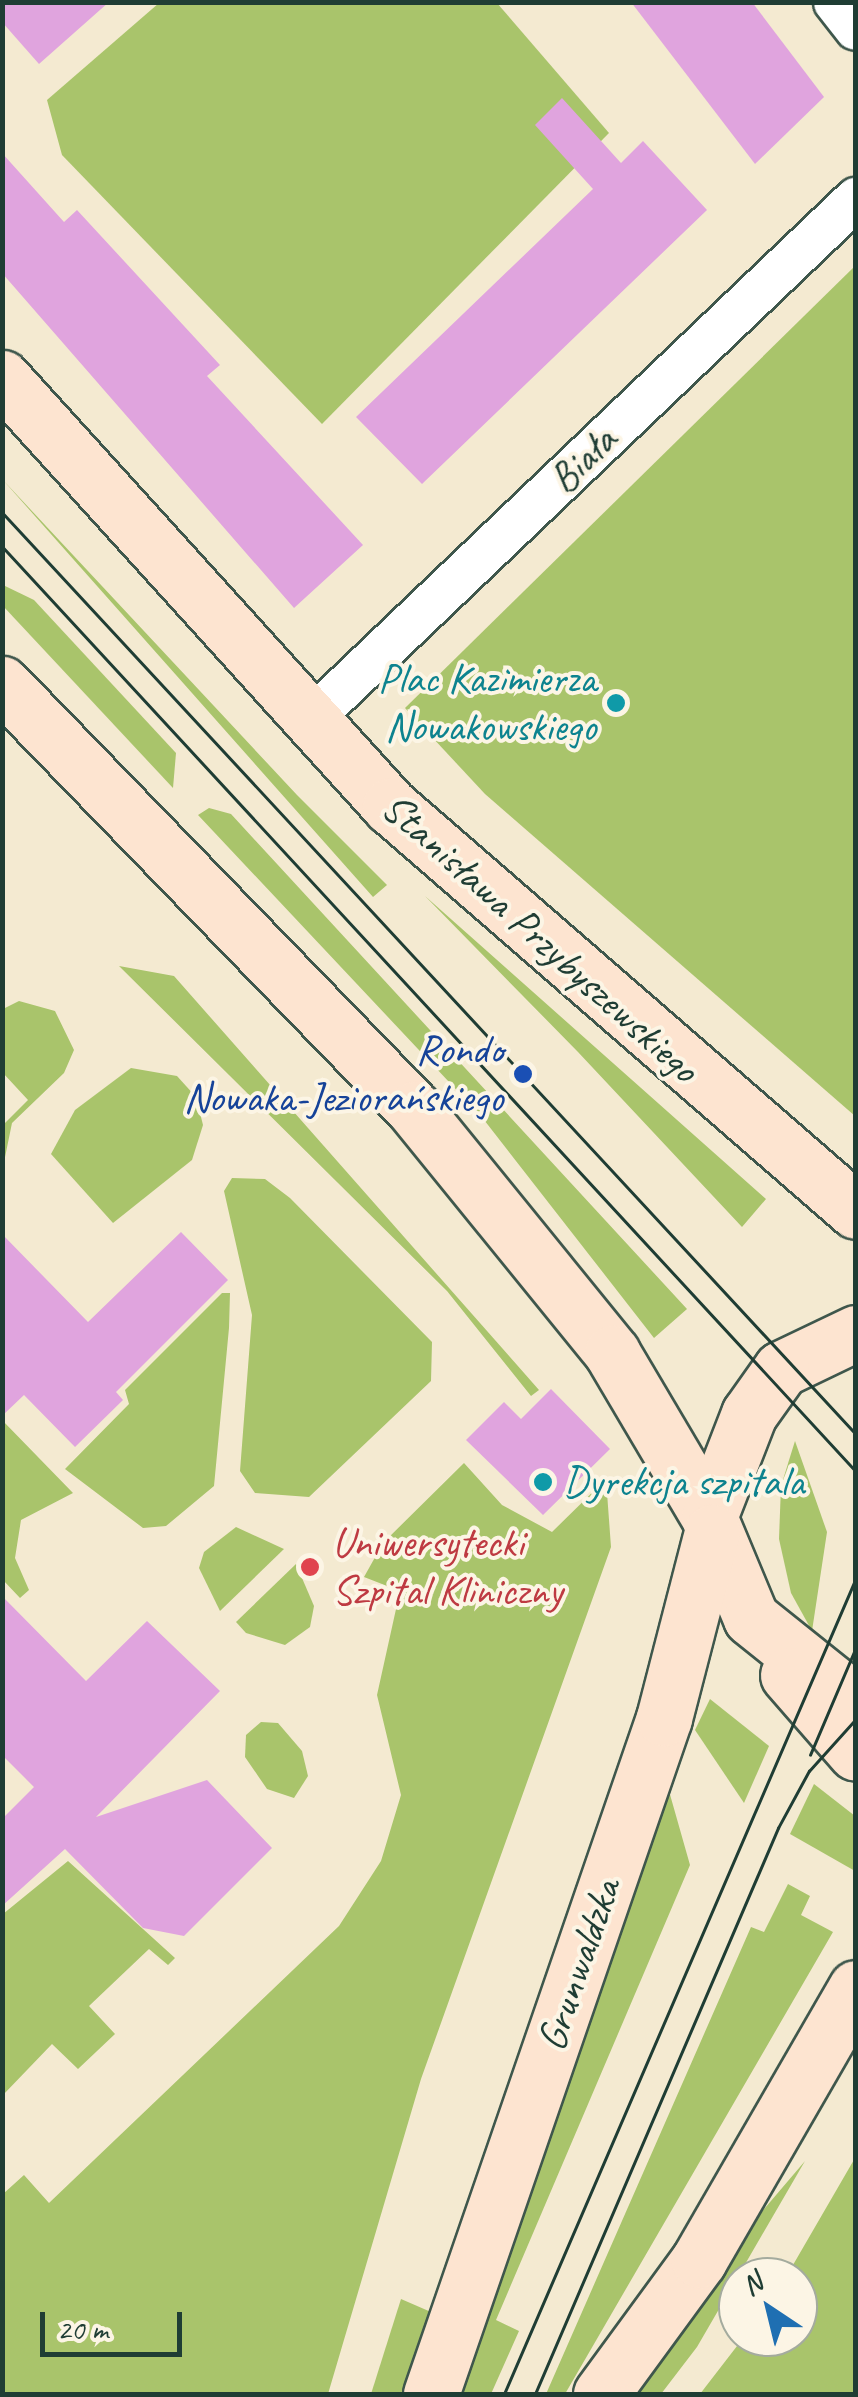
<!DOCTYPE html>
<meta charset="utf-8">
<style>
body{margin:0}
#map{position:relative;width:858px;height:2397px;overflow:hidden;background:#f4ead1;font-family:Caveat,sans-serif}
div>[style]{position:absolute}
.green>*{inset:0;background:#a9c46b}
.building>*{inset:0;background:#e0a4de}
.roads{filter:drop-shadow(2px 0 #3f574c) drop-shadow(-2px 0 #3f574c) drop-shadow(0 2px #3f574c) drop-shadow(0 -2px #3f574c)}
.street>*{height:42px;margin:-21px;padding:0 21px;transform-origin:21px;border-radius:21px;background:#fff}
.secondary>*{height:55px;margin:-27.5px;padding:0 27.5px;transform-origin:27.5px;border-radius:27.5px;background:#fde4d0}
.tram>*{height:2.5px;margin:-1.25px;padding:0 1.25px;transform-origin:1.25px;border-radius:1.25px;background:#1f3d34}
.dots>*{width:28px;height:28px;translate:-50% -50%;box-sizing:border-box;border:5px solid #fcf5e5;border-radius:50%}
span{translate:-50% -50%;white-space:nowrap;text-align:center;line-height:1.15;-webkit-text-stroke:8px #fcf5e5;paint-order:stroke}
.street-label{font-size:42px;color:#1f3d34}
.culture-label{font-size:42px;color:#0d838f}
.right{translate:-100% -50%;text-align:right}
.left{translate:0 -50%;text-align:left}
.transit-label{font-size:42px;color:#164399}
.health-label{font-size:42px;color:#be3a42}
.frame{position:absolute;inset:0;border:5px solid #1f3d34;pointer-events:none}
.north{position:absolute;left:718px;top:2257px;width:100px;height:100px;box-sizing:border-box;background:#fcf5e5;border:2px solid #a4ab9e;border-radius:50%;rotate:325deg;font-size:28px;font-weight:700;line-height:40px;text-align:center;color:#1f3d34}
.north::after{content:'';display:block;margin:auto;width:35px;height:45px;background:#1f6fb2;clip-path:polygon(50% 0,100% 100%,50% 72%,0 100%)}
.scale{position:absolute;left:40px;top:2312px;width:142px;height:45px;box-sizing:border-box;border:5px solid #1f3d34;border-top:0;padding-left:12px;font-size:30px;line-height:35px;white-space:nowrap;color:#1f3d34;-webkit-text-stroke:8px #fcf5e5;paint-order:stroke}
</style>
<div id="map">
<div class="green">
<div style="clip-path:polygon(159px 3px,497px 3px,609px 133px,322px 424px,62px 155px,47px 100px)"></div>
<div style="clip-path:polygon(855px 266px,855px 1116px,485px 794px,405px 708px)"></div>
<div style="clip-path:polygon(3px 480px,297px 795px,387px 885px,373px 897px)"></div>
<div style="clip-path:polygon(3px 585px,34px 600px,176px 753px,173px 788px,3px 606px)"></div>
<div style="clip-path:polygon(209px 808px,231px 814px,687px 1309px,654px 1338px,481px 1116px,198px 815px)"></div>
<div style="clip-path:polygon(425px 896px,766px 1199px,742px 1227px,578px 1052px)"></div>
<div style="clip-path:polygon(119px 966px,174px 976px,539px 1390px,531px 1396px,447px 1291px)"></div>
<div style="clip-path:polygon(19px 1001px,55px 1011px,74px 1050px,64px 1073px,12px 1123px,3px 1167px,3px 1125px,28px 1100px,3px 1073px,3px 1009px)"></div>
<div style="clip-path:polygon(131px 1068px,177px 1076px,196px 1097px,203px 1125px,192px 1160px,113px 1223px,51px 1154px,75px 1110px)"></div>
<div style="clip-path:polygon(232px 1178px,265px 1179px,290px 1198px,432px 1342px,431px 1381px,309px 1497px,255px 1493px,240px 1471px,252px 1315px,224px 1191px)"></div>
<div style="clip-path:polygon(222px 1293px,230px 1293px,229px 1328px,214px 1486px,166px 1526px,143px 1528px,65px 1469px,129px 1404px,125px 1390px)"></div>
<div style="clip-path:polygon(2px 1420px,73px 1493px,21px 1520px,15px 1558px,29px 1590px,20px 1598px,3px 1580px)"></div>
<div style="clip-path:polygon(795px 1441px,827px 1532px,812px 1631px,791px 1593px,779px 1539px,781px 1486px)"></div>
<div style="clip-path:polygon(464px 1463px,502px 1505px,552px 1532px,606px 1479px,611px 1547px,421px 2079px,328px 2394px,3px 2394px,3px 2194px,24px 2175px,49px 2203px,339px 1926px,381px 1861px,401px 1795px,377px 1695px,400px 1591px,364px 1577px,383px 1543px)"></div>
<div style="clip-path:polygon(236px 1527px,284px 1549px,220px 1611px,199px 1568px,204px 1552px)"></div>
<div style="clip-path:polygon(296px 1564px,314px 1606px,310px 1627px,285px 1645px,246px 1633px,236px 1622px)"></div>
<div style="clip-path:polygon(710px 1699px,769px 1746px,744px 1803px,695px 1730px)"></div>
<div style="clip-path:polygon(261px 1722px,278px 1723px,302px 1751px,308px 1776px,294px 1798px,267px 1789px,245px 1757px,246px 1735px)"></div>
<div style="clip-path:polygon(814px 1784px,855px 1816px,855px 1871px,790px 1834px)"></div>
<div style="clip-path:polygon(669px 1791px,690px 1865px,496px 2320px,519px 2331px,491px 2394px,461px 2394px)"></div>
<div style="clip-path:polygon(68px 1861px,175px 1958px,168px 1965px,149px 1949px,89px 2006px,115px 2034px,78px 2069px,52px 2044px,3px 2095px,3px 1914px)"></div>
<div style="clip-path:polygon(788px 1884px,810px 1896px,801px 1915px,833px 1932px,565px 2394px,546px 2394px,751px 1927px,764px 1932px)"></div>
<div style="clip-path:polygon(855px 2158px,855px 2394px,700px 2394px,744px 2337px,798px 2337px,798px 2277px,786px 2277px)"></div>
<div style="clip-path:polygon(805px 2161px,697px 2347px,661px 2394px,630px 2394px,683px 2333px,736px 2242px)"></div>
<div style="clip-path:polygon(401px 2299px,431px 2312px,403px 2394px,371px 2394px)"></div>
</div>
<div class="building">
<div style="clip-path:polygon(2px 2px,109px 2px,39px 64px,2px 22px)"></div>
<div style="clip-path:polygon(631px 2px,752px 2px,824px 97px,755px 164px)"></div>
<div style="clip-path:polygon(562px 98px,621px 163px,643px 141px,707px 210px,422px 484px,356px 417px,593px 189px,535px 125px)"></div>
<div style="clip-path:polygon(2px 153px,64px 222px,77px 210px,220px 365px,207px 376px,363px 545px,294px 608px,2px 273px)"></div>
<div style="clip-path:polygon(181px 1232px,228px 1280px,116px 1392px,123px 1400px,75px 1447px,24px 1395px,2px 1416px,2px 1234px,88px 1322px)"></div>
<div style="clip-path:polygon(551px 1389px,610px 1449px,543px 1515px,466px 1440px,504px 1402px,521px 1419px)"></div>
<div style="clip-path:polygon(2px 1596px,86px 1681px,147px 1621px,220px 1691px,96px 1817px,207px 1780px,272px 1848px,184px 1936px,143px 1928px,65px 1849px,2px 1906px,2px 1819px,34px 1787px,2px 1755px)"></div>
</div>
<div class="roads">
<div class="street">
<div style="left:835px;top:2px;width:34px;rotate:52deg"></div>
<div style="left:310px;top:720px;width:755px;rotate:-43.66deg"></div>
</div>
<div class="secondary">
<div style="left:2px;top:378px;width:578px;rotate:47.81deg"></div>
<div style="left:390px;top:806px;width:617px;rotate:40.99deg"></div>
<div style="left:2px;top:684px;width:592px;rotate:45.89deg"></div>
<div style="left:414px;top:1109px;width:314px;rotate:50.9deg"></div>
<div style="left:612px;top:1353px;width:191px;rotate:59.4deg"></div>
<div style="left:856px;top:1333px;width:83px;rotate:154.4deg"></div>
<div style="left:781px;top:1369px;width:55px;rotate:125.4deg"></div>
<div style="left:749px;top:1414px;width:110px;rotate:111.2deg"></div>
<div style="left:709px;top:1517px;width:109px;rotate:67.4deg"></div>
<div style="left:751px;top:1618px;width:134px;rotate:38.7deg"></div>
<div style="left:788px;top:1675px;width:103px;rotate:48.9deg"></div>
<div style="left:431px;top:2394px;width:715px;rotate:-70.98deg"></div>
<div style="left:664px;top:1718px;width:192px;rotate:-75.5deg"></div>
<div style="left:601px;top:2394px;width:166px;rotate:-53.8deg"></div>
<div style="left:699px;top:2260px;width:314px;rotate:-60deg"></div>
</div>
</div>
<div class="tram">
<div style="left:2px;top:512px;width:1257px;rotate:47.19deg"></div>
<div style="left:2px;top:546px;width:1259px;rotate:47.29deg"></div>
<div style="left:810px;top:1755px;width:117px;rotate:-66.9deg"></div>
<div style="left:504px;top:2394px;width:889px;rotate:-66.67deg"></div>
<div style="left:535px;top:2394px;width:616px;rotate:-66.76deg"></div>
<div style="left:778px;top:1828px;width:65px;rotate:-61.5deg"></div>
<div style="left:809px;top:1771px;width:70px;rotate:-47.9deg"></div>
</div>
<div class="dots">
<div style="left:616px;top:703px;background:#0f9aa8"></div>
<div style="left:523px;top:1074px;background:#1a4fb4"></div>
<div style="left:543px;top:1482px;background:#0f9aa8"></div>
<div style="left:310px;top:1567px;background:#e0444e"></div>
</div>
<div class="street-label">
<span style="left:583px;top:460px;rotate:-44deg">Biała</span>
<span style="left:540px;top:938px;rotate:42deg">Stanisława Przybyszewskiego</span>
<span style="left:579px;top:1965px;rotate:-71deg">Grunwaldzka</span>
</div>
<div class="culture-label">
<span class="right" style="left:596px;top:703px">Plac Kazimierza<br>Nowakowskiego</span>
<span class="left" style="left:563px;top:1482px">Dyrekcja szpitala</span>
</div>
<div class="transit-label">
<span class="right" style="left:503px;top:1074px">Rondo<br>Nowaka-Jeziorańskiego</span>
</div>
<div class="health-label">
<span class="left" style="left:332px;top:1567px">Uniwersytecki<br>Szpital Kliniczny</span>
</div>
<div class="frame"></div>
<div class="north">N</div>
<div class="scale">20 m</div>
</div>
